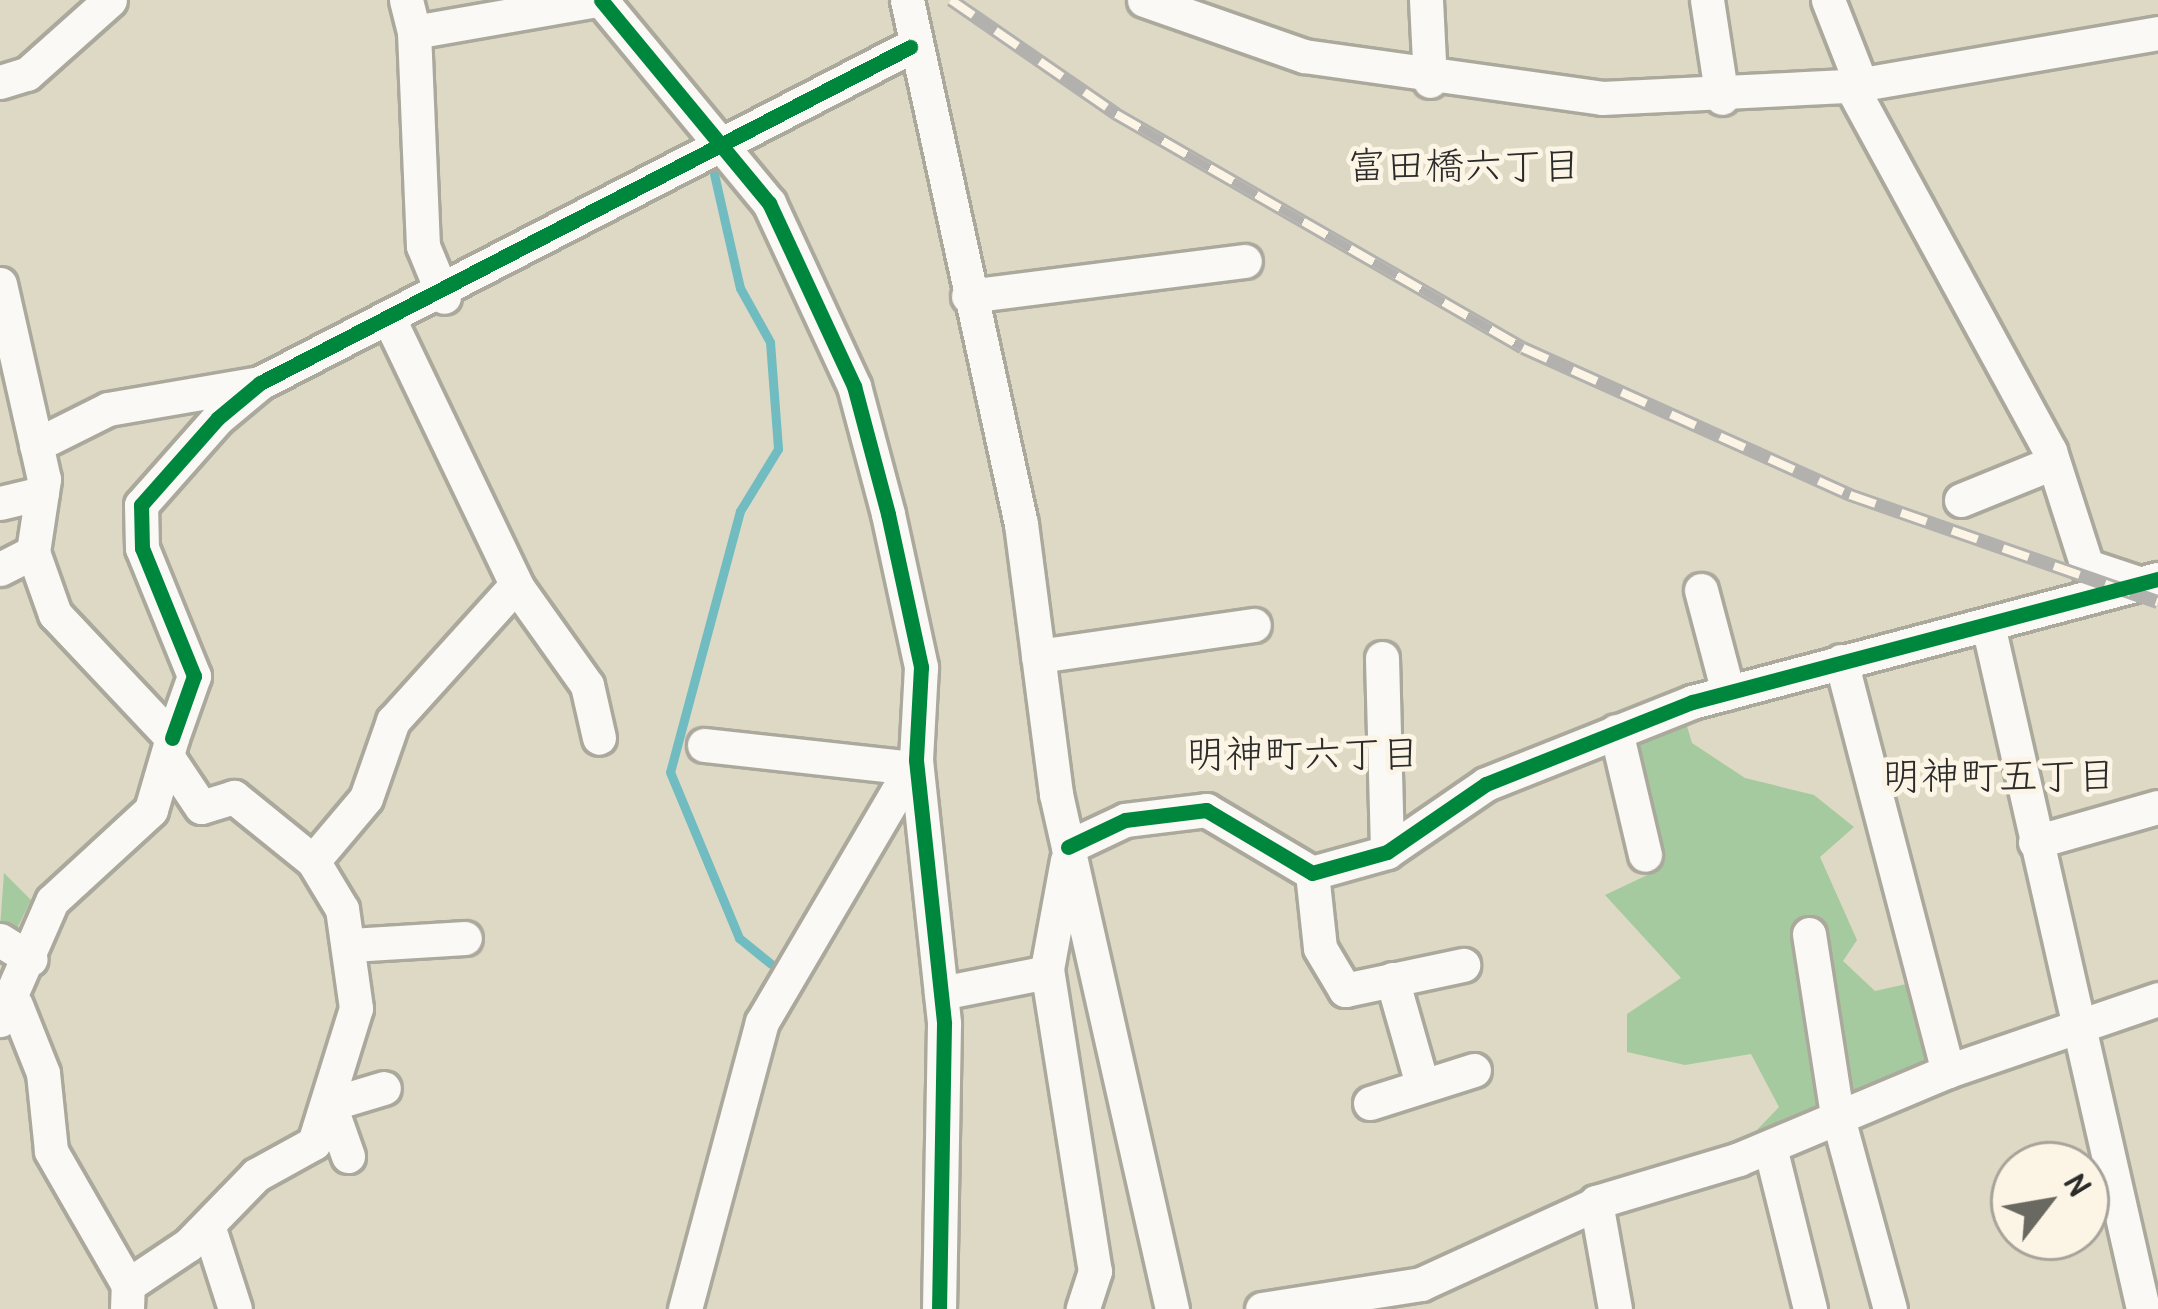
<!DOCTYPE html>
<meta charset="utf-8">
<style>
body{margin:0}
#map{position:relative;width:2158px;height:1309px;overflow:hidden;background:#ddd9c5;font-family:"Patrick Hand","Klee One",sans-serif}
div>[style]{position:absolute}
.forest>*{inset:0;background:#a6caa0}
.stream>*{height:9px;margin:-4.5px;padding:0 4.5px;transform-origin:4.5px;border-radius:4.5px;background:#70bcc1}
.roads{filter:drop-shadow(3px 0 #aba89c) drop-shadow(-3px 0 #aba89c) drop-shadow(0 3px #aba89c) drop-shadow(0 -3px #aba89c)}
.minor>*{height:33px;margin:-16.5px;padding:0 16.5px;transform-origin:16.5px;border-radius:16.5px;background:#faf9f6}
.rail>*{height:14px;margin-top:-7px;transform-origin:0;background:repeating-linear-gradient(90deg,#fcf5e5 0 27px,#b2b1ae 0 54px);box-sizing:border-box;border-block:3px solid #b2b1ae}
.cycleway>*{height:15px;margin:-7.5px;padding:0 7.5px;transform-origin:7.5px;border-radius:7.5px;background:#00873e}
span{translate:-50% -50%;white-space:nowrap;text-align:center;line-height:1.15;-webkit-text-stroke:10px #fcf5e5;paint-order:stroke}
.neighbourhood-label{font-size:39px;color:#2b2b2b}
.north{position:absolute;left:1990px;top:1141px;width:120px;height:120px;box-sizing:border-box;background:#fcf5e5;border:3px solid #a8a49b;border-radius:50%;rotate:59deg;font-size:33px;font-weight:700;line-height:48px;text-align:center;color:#2b2b2b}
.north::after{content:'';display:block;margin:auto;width:42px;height:54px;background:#696861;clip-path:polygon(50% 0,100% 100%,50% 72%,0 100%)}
</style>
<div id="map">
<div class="forest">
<div style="clip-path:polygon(1683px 713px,1692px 743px,1745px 778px,1814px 795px,1854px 827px,1820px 857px,1857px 940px,1843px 961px,1875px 991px,1911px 983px,1931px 1062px,1756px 1131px,1779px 1107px,1751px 1054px,1685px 1065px,1627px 1052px,1627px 1014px,1681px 978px,1605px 895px,1658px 870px,1629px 741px)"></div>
<div style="clip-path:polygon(4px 873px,31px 900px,14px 935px,0 928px)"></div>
</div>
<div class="stream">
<div style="left:712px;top:165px;width:126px;rotate:77.2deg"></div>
<div style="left:740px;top:288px;width:62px;rotate:60.9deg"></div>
<div style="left:770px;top:342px;width:107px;rotate:85.7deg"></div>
<div style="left:778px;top:449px;width:73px;rotate:121.5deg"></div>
<div style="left:740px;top:511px;width:270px;rotate:105deg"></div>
<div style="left:670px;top:772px;width:180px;rotate:67.4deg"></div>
<div style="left:739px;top:938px;width:41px;rotate:39.1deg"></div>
</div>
<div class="roads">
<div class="minor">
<div style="left:406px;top:0;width:33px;rotate:76deg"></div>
<div style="left:414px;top:32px;width:187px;rotate:-9.9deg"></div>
<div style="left:601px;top:0;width:264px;rotate:50.4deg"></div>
<div style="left:769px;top:203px;width:202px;rotate:65.1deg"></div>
<div style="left:854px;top:386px;width:132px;rotate:75.1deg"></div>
<div style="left:888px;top:514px;width:157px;rotate:77.8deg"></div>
<div style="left:921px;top:667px;width:93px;rotate:93.1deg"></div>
<div style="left:916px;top:760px;width:265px;rotate:83.9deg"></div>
<div style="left:944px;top:1024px;width:285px;rotate:91deg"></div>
<div style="left:907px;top:0;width:536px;rotate:77.73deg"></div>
<div style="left:1021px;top:524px;width:272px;rotate:82.6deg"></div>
<div style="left:1056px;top:794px;width:528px;rotate:77.31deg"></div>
<div style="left:1144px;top:0;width:170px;rotate:19.3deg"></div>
<div style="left:1304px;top:56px;width:301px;rotate:8deg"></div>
<div style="left:1602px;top:98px;width:249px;rotate:-2.8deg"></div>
<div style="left:1851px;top:86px;width:312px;rotate:-9.8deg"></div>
<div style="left:1426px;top:0;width:81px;rotate:87.2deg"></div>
<div style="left:1707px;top:0;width:99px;rotate:81.3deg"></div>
<div style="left:1828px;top:0;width:90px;rotate:68.6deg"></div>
<div style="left:414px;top:32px;width:214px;rotate:87.6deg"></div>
<div style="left:423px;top:246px;width:55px;rotate:67.6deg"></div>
<div style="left:0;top:82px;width:28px;rotate:-17deg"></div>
<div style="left:27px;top:74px;width:111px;rotate:-41.7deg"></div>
<div style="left:1851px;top:86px;width:416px;rotate:61.4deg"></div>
<div style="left:2050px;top:451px;width:121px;rotate:72.2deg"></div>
<div style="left:2087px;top:566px;width:57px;rotate:18.4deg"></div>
<div style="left:0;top:284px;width:200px;rotate:77.3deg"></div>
<div style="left:44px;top:479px;width:74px;rotate:98.6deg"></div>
<div style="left:33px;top:552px;width:66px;rotate:70.5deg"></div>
<div style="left:55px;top:614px;width:170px;rotate:46.7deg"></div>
<div style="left:172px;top:738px;width:75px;rotate:106.3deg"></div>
<div style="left:151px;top:810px;width:134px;rotate:137.4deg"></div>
<div style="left:52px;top:901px;width:130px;rotate:113.6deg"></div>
<div style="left:968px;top:296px;width:279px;rotate:-7.2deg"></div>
<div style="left:391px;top:323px;width:294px;rotate:64.4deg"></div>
<div style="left:518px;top:588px;width:119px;rotate:54.6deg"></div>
<div style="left:587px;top:685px;width:54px;rotate:77.2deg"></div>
<div style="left:36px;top:445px;width:80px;rotate:-26.6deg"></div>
<div style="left:108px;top:409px;width:154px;rotate:-9.7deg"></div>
<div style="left:1961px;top:500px;width:98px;rotate:-22.1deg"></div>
<div style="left:0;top:503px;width:43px;rotate:-13.4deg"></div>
<div style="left:0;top:569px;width:37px;rotate:-27deg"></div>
<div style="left:1701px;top:590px;width:106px;rotate:75.2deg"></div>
<div style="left:1988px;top:625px;width:701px;rotate:77.23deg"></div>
<div style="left:1038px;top:656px;width:218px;rotate:-8.2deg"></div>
<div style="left:1382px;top:658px;width:194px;rotate:88.5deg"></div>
<div style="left:1841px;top:661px;width:424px;rotate:75.4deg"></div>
<div style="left:1948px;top:1071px;width:222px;rotate:-18.9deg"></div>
<div style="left:1616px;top:731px;width:127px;rotate:76.8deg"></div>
<div style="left:172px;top:738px;width:66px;rotate:-70.5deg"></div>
<div style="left:194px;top:676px;width:138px;rotate:-112.1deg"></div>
<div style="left:142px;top:548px;width:43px;rotate:-91.3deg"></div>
<div style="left:141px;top:505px;width:116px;rotate:-48.5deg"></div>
<div style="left:218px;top:418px;width:55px;rotate:-39.8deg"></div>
<div style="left:260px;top:383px;width:732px;rotate:-27.34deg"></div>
<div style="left:704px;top:745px;width:209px;rotate:6.3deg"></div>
<div style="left:2035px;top:842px;width:128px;rotate:-15.9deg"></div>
<div style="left:1068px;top:847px;width:63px;rotate:-25.3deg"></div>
<div style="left:1125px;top:820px;width:82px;rotate:-7deg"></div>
<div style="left:1206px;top:810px;width:123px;rotate:30.7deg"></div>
<div style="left:1312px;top:873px;width:78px;rotate:-15.6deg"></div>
<div style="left:1387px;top:852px;width:120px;rotate:-34.5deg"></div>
<div style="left:1486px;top:784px;width:222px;rotate:-21.7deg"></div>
<div style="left:1692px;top:702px;width:482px;rotate:-14.8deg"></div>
<div style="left:1067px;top:860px;width:111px;rotate:100.4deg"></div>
<div style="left:1047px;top:969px;width:306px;rotate:81deg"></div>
<div style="left:1095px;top:1271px;width:40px;rotate:108deg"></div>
<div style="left:313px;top:861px;width:82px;rotate:-49.9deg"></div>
<div style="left:366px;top:798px;width:82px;rotate:-70.7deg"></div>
<div style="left:393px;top:721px;width:183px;rotate:-47.9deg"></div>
<div style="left:1312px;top:873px;width:75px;rotate:83.9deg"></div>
<div style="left:1320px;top:948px;width:49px;rotate:59.2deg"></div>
<div style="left:1345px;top:990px;width:121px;rotate:-12deg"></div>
<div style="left:1809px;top:934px;width:182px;rotate:81.2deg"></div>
<div style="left:1837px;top:1114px;width:202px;rotate:74.8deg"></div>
<div style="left:0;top:940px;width:36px;rotate:32deg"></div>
<div style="left:351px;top:945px;width:114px;rotate:-3.5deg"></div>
<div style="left:1392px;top:979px;width:109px;rotate:74.1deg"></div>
<div style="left:941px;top:993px;width:108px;rotate:-11.2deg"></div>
<div style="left:16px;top:1005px;width:73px;rotate:68.3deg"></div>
<div style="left:43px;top:1073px;width:78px;rotate:84.1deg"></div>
<div style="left:51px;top:1151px;width:155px;rotate:60.1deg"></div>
<div style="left:334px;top:1103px;width:52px;rotate:-16.7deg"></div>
<div style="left:1370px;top:1103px;width:109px;rotate:-17.6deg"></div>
<div style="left:331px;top:1108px;width:51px;rotate:70.5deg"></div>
<div style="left:1770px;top:1147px;width:167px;rotate:76.1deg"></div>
<div style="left:208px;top:1225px;width:88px;rotate:72.2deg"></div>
<div style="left:127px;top:1309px;width:24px;rotate:-88deg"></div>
<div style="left:128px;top:1285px;width:72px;rotate:-33.7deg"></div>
<div style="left:188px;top:1245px;width:98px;rotate:-45.8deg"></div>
<div style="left:256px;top:1175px;width:66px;rotate:-28.9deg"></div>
<div style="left:314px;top:1143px;width:141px;rotate:-72.7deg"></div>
<div style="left:356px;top:1008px;width:100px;rotate:-98deg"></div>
<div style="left:342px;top:909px;width:56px;rotate:-121.1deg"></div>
<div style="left:313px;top:861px;width:102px;rotate:-141deg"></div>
<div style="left:234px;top:797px;width:34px;rotate:163deg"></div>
<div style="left:201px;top:807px;width:61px;rotate:-123.7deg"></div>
<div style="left:685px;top:1309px;width:297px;rotate:-75deg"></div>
<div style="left:762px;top:1022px;width:304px;rotate:-59.6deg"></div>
<div style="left:1262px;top:1309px;width:161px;rotate:-8.9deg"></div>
<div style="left:1421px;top:1284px;width:185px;rotate:-24.6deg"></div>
<div style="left:1615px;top:1309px;width:109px;rotate:-100.1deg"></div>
<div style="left:1596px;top:1202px;width:149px;rotate:-16.7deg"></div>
<div style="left:1739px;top:1159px;width:227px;rotate:-22.8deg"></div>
</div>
</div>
<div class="rail">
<div style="left:951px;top:0;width:201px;rotate:34.6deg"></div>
<div style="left:1116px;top:114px;width:469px;rotate:29.9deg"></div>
<div style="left:1523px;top:348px;width:359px;rotate:24.2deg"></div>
<div style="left:1850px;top:495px;width:326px;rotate:19.2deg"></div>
</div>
<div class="cycleway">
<div style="left:601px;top:0;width:264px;rotate:50.4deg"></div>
<div style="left:769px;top:203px;width:202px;rotate:65.1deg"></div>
<div style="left:854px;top:386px;width:132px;rotate:75.1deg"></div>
<div style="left:888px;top:514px;width:157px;rotate:77.8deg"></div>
<div style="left:921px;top:667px;width:93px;rotate:93.1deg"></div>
<div style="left:916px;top:760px;width:265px;rotate:83.9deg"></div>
<div style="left:944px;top:1024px;width:285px;rotate:91deg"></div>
<div style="left:172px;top:738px;width:66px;rotate:-70.5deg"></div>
<div style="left:194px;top:676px;width:138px;rotate:-112.1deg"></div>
<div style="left:142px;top:548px;width:43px;rotate:-91.3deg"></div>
<div style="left:141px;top:505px;width:116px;rotate:-48.5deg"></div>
<div style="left:218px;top:418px;width:55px;rotate:-39.8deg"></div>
<div style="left:260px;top:383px;width:732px;rotate:-27.34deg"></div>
<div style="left:1068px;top:847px;width:63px;rotate:-25.3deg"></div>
<div style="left:1125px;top:820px;width:82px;rotate:-7deg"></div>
<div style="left:1206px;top:810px;width:123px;rotate:30.7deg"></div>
<div style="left:1312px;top:873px;width:78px;rotate:-15.6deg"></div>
<div style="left:1387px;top:852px;width:120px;rotate:-34.5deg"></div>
<div style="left:1486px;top:784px;width:222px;rotate:-21.7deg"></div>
<div style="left:1692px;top:702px;width:482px;rotate:-14.8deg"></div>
</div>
<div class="neighbourhood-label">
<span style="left:1464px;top:165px">富田橋六丁目</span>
<span style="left:1303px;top:753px">明神町六丁目</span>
<span style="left:1999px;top:775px">明神町五丁目</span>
</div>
<div class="north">N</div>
</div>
